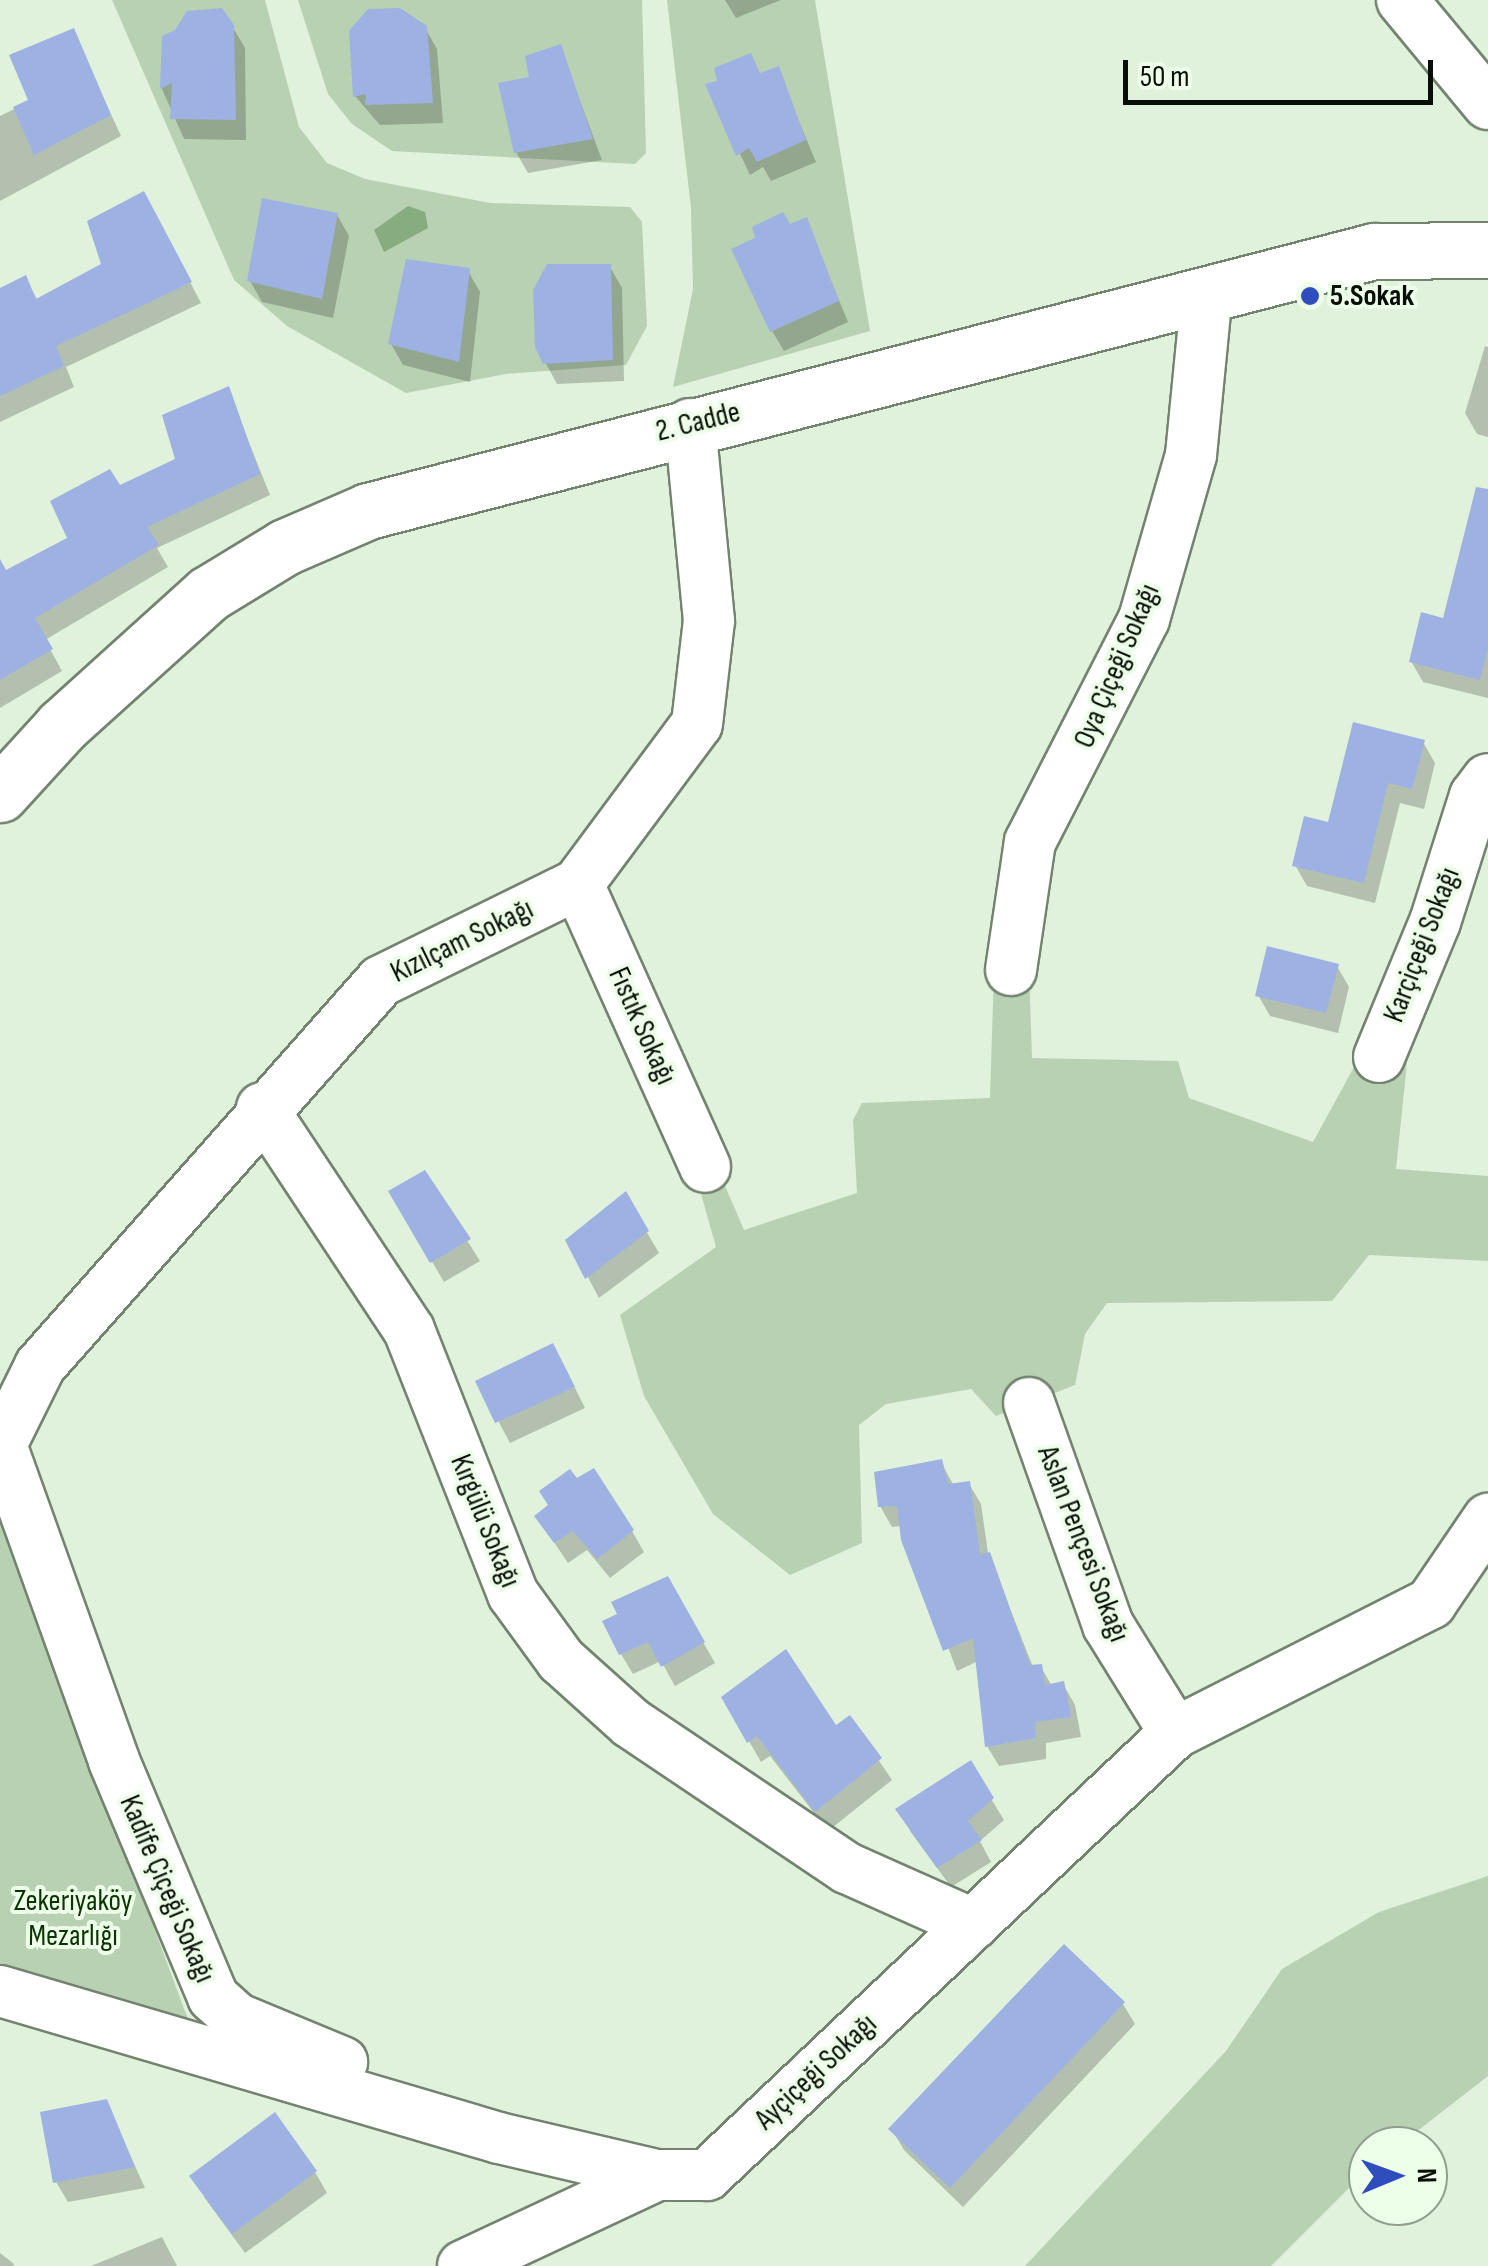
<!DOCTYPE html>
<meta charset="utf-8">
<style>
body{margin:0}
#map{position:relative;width:1488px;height:2266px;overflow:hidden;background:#e0f1dc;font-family:"Sofia Sans Condensed",sans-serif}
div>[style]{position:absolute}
.green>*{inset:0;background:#b8d1b2}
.water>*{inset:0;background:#87ac7f}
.shadow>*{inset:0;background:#0003}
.building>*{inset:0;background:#9db1e3}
.roads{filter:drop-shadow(2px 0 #738370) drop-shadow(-2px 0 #738370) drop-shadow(0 2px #738370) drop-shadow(0 -2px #738370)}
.minor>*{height:50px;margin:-25px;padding:0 25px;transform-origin:25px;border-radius:25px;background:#fff}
.tertiary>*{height:55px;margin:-27.5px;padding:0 27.5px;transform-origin:27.5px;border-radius:27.5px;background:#fff}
.dots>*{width:28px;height:28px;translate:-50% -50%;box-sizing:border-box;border:5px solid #edffe9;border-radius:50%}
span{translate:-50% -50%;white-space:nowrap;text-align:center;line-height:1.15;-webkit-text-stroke:8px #edffe9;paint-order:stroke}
.poi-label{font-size:30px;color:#090f08;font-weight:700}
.left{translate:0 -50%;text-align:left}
.street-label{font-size:30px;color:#090f08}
.park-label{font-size:30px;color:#0c3304}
.north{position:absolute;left:1348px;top:2126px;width:100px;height:100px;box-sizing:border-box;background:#edffe9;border:2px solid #929f8f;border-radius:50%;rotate:89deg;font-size:28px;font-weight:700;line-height:40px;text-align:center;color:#090f08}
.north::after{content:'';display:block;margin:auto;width:35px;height:45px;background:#304dbe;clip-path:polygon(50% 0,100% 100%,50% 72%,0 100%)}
.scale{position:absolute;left:1123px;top:60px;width:310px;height:45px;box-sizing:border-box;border:5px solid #090f08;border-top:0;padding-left:12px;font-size:30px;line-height:35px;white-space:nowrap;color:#090f08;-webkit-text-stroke:8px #edffe9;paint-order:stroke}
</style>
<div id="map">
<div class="green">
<div style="clip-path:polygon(112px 0,265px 0,299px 127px,327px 163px,365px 179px,490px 203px,630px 207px,642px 222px,647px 326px,626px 365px,506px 374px,406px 393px,287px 326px,234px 280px)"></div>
<div style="clip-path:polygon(298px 0,642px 0,646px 153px,635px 164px,392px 151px,352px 124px,328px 94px)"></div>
<div style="clip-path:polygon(667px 0,815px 0,870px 331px,673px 387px,693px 289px,691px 208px)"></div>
<div style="clip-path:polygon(994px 970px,1029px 970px,1032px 1058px,1178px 1061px,1189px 1098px,1313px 1142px,1360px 1056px,1407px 1063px,1396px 1169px,1488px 1176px,1488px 1261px,1369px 1255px,1332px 1301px,1107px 1303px,1085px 1334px,1075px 1385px,996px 1416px,971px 1389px,886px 1404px,859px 1425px,862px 1543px,790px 1575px,713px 1514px,644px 1396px,620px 1315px,716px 1247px,694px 1169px,716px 1165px,744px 1230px,857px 1193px,853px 1120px,862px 1103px,990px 1098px)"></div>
<div style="clip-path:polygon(0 1513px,192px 2030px,0 1973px)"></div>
<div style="clip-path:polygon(1488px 1876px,1488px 2076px,1398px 2146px,1368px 2146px,1368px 2169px,1271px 2266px,1025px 2266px,1226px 2051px,1282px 1969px,1379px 1912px)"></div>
</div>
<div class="water">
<div style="clip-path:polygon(408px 206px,425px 212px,428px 228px,384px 252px,374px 230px)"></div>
</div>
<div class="shadow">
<div style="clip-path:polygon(725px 0,781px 0,736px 18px)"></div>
<div style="clip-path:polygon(232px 26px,245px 48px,246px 140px,184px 139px,162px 89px,164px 37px)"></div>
<div style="clip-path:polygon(425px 28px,437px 49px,443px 123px,380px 125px,355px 96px)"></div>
<div style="clip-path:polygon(73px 31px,121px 136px,0 201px,0 116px,31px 101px)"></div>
<div style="clip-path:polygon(560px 47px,602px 160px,528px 173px,516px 152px,532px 79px)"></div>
<div style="clip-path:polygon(777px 69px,816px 162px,771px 181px,763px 167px,750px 175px,708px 86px)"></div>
<div style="clip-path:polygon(155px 215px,201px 303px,66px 367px,74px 387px,0 422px,0 291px,25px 278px,38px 301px,104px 266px)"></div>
<div style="clip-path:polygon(337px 215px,349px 236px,333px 318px,262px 302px,250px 281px)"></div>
<div style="clip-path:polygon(806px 220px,848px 322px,784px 351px,772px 331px,789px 227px)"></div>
<div style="clip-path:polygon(610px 267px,622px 288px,624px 381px,557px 384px,545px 362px)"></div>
<div style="clip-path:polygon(468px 271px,480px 292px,470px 382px,403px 365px,391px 344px)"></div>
<div style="clip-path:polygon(1485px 346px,1488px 347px,1488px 437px,1477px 434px,1465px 413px)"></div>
<div style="clip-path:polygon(228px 390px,270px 495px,157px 548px,168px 567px,45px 640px,62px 671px,0 708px,0 576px,71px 540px,120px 488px,178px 461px)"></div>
<div style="clip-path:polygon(1488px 519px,1488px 698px,1423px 682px,1411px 661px,1445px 621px)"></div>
<div style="clip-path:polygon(1423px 742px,1435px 763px,1424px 809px,1400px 803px,1375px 903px,1307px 886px,1295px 865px)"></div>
<div style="clip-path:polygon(1337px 966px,1349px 987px,1338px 1033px,1270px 1016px,1258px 995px)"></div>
<div style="clip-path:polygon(425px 1173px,480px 1261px,444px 1282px,391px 1192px)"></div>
<div style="clip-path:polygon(625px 1195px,659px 1253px,599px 1298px,568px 1240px)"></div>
<div style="clip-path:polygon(564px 1366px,585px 1408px,510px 1443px,478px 1383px)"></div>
<div style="clip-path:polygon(941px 1462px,954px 1486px,969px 1484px,981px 1504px,988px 1553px,1033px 1667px,1041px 1667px,1052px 1686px,1063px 1684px,1075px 1705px,1081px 1737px,1046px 1743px,1046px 1759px,999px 1766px,987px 1746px,978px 1661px,957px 1671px,902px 1526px,892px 1527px,880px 1506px)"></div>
<div style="clip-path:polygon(537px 1517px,632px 1531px,644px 1552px,610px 1578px,587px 1550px,568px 1563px)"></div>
<div style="clip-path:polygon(667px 1579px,715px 1663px,675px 1686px,661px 1661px,633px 1674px,621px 1654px)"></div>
<div style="clip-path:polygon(724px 1698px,835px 1728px,850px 1718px,892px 1780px,828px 1831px,770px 1756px,761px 1762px)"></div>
<div style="clip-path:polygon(970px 1764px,1004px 1820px,980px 1841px,991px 1862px,951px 1887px,910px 1831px)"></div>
<div style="clip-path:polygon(1064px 1947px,1123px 2004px,1135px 2024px,963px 2207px,904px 2150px,892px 2130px)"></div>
<div style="clip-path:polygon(106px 2102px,145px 2188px,68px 2202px,56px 2182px)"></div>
<div style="clip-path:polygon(315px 2172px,327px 2193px,245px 2253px,204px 2197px)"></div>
<div style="clip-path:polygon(162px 2237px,177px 2266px,91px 2266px)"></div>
<div style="clip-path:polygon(0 2253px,13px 2263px,14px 2266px,0 2266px)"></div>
</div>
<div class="building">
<div style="clip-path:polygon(222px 8px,234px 25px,236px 120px,170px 119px,172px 83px,160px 89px,162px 36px,175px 30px,187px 11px)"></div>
<div style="clip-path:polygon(400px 8px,427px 26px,433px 103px,365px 105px,366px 94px,353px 97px,349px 31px,368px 9px)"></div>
<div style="clip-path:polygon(74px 28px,111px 115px,34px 155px,13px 107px,28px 100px,9px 55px)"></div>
<div style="clip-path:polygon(561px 44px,593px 139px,514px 153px,498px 83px,529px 77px,525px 56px)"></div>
<div style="clip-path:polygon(751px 53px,760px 73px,779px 66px,806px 140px,757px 162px,749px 148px,736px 156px,705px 84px,717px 81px,714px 68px)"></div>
<div style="clip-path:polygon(144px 191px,192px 282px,56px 346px,64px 366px,0 396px,0 288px,26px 275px,36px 299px,101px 264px,87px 221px)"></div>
<div style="clip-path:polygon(262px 198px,338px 213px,322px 299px,247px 281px)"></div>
<div style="clip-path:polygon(783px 212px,790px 224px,807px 217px,839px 301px,770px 332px,731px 249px,755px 238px,752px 227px)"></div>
<div style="clip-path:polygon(406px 259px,470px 268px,459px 362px,388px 344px)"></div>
<div style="clip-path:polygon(547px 264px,611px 264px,613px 360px,543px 364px,535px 347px,533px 290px)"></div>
<div style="clip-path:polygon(229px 386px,260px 474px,147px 527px,159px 545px,35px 618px,53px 649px,0 680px,0 559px,6px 570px,67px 538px,50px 501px,110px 469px,120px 485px,175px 459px,162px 415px)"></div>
<div style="clip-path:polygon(1476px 487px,1488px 489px,1488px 648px,1480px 680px,1409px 662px,1421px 612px,1443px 618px)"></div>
<div style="clip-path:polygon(1353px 722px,1425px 740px,1412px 789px,1388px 783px,1364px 883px,1292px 866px,1304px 816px,1328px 822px)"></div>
<div style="clip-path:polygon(1267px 946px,1339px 964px,1326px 1013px,1255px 996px)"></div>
<div style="clip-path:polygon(425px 1170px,471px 1239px,430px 1263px,388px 1191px)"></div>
<div style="clip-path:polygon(626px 1191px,649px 1231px,585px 1279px,565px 1240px)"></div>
<div style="clip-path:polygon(553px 1343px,575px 1387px,495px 1423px,475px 1381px)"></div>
<div style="clip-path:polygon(942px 1459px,948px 1484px,970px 1481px,980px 1555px,990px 1552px,1030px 1665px,1042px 1664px,1045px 1685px,1064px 1681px,1071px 1717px,1035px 1722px,1036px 1738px,985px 1747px,973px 1638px,943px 1651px,901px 1540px,897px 1506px,878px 1507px,874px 1472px)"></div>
<div style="clip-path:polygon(594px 1468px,634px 1530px,597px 1559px,573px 1531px,554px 1543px,534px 1516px,548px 1505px,539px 1491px,570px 1469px,577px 1478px)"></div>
<div style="clip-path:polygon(668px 1576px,705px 1642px,661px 1667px,648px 1642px,619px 1655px,602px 1621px,617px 1614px,611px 1602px)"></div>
<div style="clip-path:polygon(786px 1649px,836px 1725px,850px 1715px,882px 1758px,815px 1812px,757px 1736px,747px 1743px,721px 1697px)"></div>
<div style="clip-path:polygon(971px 1760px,994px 1798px,968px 1821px,982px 1840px,937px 1868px,895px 1809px)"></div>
<div style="clip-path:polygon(1064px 1944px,1125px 2002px,950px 2188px,888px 2129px)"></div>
<div style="clip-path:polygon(107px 2099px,135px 2167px,53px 2183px,40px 2112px)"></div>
<div style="clip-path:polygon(275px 2112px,317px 2171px,232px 2234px,189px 2176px)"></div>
</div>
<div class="roads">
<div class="minor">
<div style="left:1402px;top:0;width:135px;rotate:50.4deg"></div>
<div style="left:578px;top:884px;width:310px;rotate:65.8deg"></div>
<div style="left:1011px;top:970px;width:129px;rotate:-81.6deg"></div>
<div style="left:1030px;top:842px;width:250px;rotate:-62.9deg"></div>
<div style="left:1144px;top:619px;width:171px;rotate:-74deg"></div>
<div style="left:1191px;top:455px;width:163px;rotate:-84.4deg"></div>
<div style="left:1379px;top:1057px;width:146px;rotate:-67.5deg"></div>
<div style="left:1435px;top:922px;width:132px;rotate:-72.4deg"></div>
<div style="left:1475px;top:796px;width:21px;rotate:-53deg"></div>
<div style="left:262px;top:1108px;width:266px;rotate:56.5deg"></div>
<div style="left:409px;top:1330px;width:284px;rotate:68.5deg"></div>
<div style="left:513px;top:1594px;width:82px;rotate:54deg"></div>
<div style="left:561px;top:1660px;width:94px;rotate:42deg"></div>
<div style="left:631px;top:1723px;width:260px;rotate:33.9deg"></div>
<div style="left:847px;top:1868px;width:138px;rotate:24deg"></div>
<div style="left:1029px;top:1403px;width:236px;rotate:70.4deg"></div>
<div style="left:1108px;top:1625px;width:127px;rotate:58.2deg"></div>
<div style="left:0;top:1442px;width:339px;rotate:70.3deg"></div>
<div style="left:114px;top:1761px;width:256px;rotate:67.2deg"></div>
<div style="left:213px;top:1997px;width:31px;rotate:42deg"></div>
<div style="left:236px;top:2018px;width:115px;rotate:22.5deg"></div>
<div style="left:2px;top:1443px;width:86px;rotate:-63.7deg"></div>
<div style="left:40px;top:1366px;width:514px;rotate:-48.47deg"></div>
<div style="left:381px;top:981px;width:220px;rotate:-26.2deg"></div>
<div style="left:578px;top:884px;width:199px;rotate:-53.4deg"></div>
<div style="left:697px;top:724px;width:104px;rotate:-83.4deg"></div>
<div style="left:709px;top:621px;width:198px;rotate:-95.5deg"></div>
<div style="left:0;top:1991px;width:520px;rotate:16.41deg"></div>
<div style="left:499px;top:2138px;width:162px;rotate:13.2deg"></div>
<div style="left:657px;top:2175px;width:50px"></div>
<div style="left:707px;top:2175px;width:644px;rotate:-43.36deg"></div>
<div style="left:1175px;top:1733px;width:287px;rotate:-26.9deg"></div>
<div style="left:1431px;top:1603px;width:102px;rotate:-55.8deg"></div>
<div style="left:463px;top:2266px;width:214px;rotate:-25.1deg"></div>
</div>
<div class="tertiary">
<div style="left:0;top:794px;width:92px;rotate:-47.6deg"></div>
<div style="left:62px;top:726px;width:197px;rotate:-42.1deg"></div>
<div style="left:208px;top:594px;width:90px;rotate:-31.4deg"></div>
<div style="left:285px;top:547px;width:90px;rotate:-23.4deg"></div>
<div style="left:368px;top:511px;width:1039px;rotate:-14.49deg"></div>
<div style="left:1374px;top:251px;width:114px;rotate:-0.5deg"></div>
</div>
</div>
<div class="dots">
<div style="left:1310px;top:296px;background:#304dbe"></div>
</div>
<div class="poi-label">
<span class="left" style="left:1330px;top:296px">5.Sokak</span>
</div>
<div class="street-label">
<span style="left:698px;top:422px;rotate:-14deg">2. Cadde</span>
<span style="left:1117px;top:666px;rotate:-67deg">Oya Çiçeği Sokağı</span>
<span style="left:462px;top:941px;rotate:-26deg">Kızılçam Sokağı</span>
<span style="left:1422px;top:945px;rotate:-69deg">Karçiçeği Sokağı</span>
<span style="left:642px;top:1026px;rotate:66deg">Fıstık Sokağı</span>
<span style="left:485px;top:1521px;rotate:68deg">Kırgülü Sokağı</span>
<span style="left:1083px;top:1544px;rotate:69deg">Aslan Pençesi Sokağı</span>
<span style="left:167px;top:1889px;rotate:67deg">Kadife Çiçeği Sokağı</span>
<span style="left:816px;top:2072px;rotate:-43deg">Ayçiçeği Sokağı</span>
</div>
<div class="park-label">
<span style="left:73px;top:1918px">Zekeriyaköy<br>Mezarlığı</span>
</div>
<div class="north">N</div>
<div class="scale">50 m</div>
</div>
